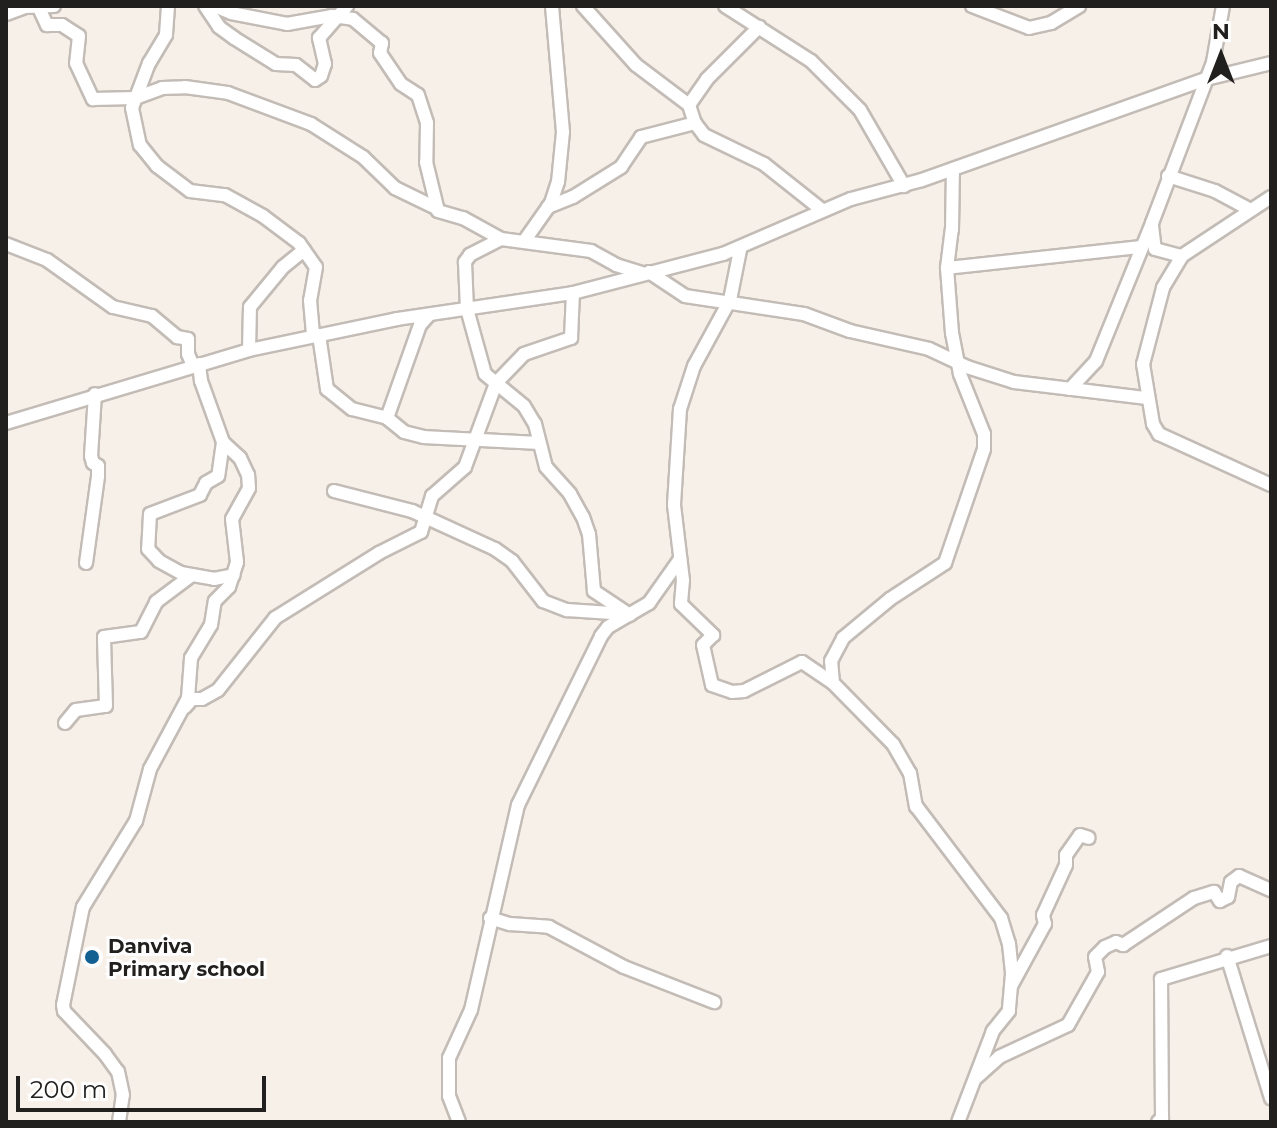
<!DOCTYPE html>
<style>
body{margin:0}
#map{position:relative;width:1277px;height:1128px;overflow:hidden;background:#f7f0e9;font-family:Montserrat,sans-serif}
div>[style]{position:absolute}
.roads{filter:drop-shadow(2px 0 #c3bcb6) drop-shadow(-2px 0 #c3bcb6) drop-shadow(0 2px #c3bcb6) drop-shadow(0 -2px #c3bcb6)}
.minor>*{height:12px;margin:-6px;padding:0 6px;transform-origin:6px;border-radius:6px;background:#fff}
.dots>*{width:22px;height:22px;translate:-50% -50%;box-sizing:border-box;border:4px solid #fefefe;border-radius:50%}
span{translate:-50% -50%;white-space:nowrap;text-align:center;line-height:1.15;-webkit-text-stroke:6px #fefefe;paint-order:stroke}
.poi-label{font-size:20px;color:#22201e;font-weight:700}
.left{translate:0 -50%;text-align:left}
.frame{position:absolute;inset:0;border:8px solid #22201e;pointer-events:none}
.north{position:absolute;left:1181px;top:16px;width:80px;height:80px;-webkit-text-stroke:6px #fefefe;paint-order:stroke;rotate:0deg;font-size:22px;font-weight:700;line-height:32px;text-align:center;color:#22201e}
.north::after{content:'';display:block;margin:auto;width:28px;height:36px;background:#22201e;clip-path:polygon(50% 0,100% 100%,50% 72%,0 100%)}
.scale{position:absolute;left:16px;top:1076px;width:250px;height:36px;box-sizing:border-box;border:4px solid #22201e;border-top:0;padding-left:10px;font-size:24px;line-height:28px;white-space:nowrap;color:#22201e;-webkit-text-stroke:6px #fefefe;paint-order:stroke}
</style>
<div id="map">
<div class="roads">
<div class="minor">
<div style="left:168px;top:6px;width:29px;rotate:94deg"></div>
<div style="left:166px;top:35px;width:33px;rotate:121deg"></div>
<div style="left:149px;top:63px;width:48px;rotate:110.7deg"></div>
<div style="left:132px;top:108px;width:38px;rotate:78deg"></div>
<div style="left:140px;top:145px;width:27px;rotate:51deg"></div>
<div style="left:157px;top:166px;width:41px;rotate:37.1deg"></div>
<div style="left:190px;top:191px;width:35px;rotate:7deg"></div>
<div style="left:225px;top:195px;width:43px;rotate:28.9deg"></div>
<div style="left:263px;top:216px;width:45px;rotate:36.9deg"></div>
<div style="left:299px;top:243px;width:29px;rotate:55deg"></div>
<div style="left:316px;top:267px;width:34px;rotate:100deg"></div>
<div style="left:310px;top:300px;width:36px;rotate:85deg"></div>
<div style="left:205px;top:6px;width:25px;rotate:56deg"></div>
<div style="left:219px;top:27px;width:19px;rotate:36deg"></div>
<div style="left:234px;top:38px;width:49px;rotate:31.8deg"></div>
<div style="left:276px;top:64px;width:20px;rotate:3deg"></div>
<div style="left:296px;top:65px;width:24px;rotate:38deg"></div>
<div style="left:315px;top:80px;width:7px;rotate:-34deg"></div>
<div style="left:321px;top:76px;width:13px;rotate:-72deg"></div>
<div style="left:325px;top:64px;width:27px;rotate:-103deg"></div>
<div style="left:319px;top:38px;width:43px;rotate:-48.8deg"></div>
<div style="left:214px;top:6px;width:18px;rotate:22deg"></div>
<div style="left:231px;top:13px;width:57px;rotate:11.1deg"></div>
<div style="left:287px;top:24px;width:46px;rotate:-10.1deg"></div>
<div style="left:332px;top:16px;width:21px;rotate:8deg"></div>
<div style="left:353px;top:19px;width:38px;rotate:40deg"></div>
<div style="left:382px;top:43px;width:10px;rotate:101deg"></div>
<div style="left:380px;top:53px;width:37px;rotate:56deg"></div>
<div style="left:401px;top:84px;width:20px;rotate:33deg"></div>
<div style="left:418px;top:95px;width:29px;rotate:72deg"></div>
<div style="left:427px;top:123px;width:39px;rotate:91deg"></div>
<div style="left:426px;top:162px;width:50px;rotate:76.2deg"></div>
<div style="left:438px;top:211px;width:26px;rotate:16deg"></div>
<div style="left:463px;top:218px;width:43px;rotate:28.9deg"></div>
<div style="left:501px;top:239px;width:91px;rotate:7.6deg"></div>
<div style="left:591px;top:251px;width:29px;rotate:29deg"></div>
<div style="left:616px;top:265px;width:27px;rotate:17deg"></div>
<div style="left:583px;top:6px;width:79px;rotate:48.1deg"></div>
<div style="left:636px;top:65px;width:66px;rotate:37deg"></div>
<div style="left:689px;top:105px;width:19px;rotate:72deg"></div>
<div style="left:695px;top:123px;width:15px;rotate:53deg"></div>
<div style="left:704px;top:135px;width:67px;rotate:25.8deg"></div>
<div style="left:764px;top:164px;width:74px;rotate:38.4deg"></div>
<div style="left:725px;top:6px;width:102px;rotate:32.6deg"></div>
<div style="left:811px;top:61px;width:69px;rotate:45deg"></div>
<div style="left:860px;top:110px;width:88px;rotate:59.9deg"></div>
<div style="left:972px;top:6px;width:61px;rotate:21.1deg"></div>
<div style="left:1029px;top:28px;width:23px;rotate:-13deg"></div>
<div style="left:1051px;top:23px;width:33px;rotate:-31deg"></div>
<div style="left:39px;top:8px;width:19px;rotate:65deg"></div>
<div style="left:47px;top:25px;width:15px"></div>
<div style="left:62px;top:25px;width:20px;rotate:33deg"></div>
<div style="left:79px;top:36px;width:27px;rotate:96deg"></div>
<div style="left:76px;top:63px;width:40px;rotate:65deg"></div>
<div style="left:93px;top:99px;width:42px;rotate:-1.4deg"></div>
<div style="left:135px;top:98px;width:29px;rotate:-20deg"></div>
<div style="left:162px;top:88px;width:23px;rotate:-2deg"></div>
<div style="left:185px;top:87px;width:43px;rotate:7.9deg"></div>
<div style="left:228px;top:93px;width:89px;rotate:20.5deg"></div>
<div style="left:311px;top:124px;width:62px;rotate:32.4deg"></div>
<div style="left:363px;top:157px;width:45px;rotate:44.1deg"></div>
<div style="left:395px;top:188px;width:46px;rotate:26deg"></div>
<div style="left:6px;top:14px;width:20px;rotate:-20deg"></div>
<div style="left:25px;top:7px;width:29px;rotate:-2deg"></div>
<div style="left:689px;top:105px;width:32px;rotate:-55deg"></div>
<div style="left:707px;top:79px;width:74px;rotate:-45deg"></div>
<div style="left:1168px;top:176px;width:49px;rotate:17.7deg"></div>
<div style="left:1215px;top:191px;width:38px;rotate:28deg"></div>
<div style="left:1271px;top:197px;width:107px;rotate:146.5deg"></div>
<div style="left:1182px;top:256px;width:37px;rotate:121deg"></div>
<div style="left:1163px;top:288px;width:79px;rotate:104.7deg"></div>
<div style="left:1143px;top:364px;width:61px;rotate:80.5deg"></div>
<div style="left:1153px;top:424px;width:12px;rotate:59deg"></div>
<div style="left:1159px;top:434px;width:123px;rotate:24.5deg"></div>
<div style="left:548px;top:207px;width:27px;rotate:-22deg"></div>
<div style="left:573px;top:197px;width:57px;rotate:-32deg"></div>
<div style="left:621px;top:167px;width:36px;rotate:-56deg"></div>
<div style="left:641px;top:137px;width:56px;rotate:-14.5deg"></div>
<div style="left:1152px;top:226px;width:23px;rotate:83deg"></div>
<div style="left:1155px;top:249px;width:28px;rotate:15deg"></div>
<div style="left:501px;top:239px;width:35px;rotate:153deg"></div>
<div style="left:470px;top:255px;width:9px;rotate:126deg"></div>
<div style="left:465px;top:262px;width:47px;rotate:87.6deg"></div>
<div style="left:467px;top:309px;width:67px;rotate:74.5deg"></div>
<div style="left:485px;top:374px;width:50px;rotate:39.4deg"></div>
<div style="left:524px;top:406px;width:21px;rotate:59deg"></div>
<div style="left:535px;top:424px;width:44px;rotate:75.7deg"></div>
<div style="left:546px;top:467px;width:36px;rotate:48deg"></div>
<div style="left:570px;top:494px;width:26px;rotate:61deg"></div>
<div style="left:583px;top:517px;width:18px;rotate:71deg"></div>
<div style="left:589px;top:534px;width:57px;rotate:85deg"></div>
<div style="left:594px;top:591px;width:43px;rotate:33.7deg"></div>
<div style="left:525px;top:240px;width:45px;rotate:-54.9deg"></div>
<div style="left:551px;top:203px;width:22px;rotate:-72deg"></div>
<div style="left:558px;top:182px;width:50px;rotate:-84.3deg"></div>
<div style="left:563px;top:132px;width:126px;rotate:-95deg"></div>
<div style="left:6px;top:244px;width:44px;rotate:21.3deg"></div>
<div style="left:47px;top:260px;width:81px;rotate:35.5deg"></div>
<div style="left:113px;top:307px;width:40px;rotate:13deg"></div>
<div style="left:152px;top:316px;width:33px;rotate:40deg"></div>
<div style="left:177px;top:337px;width:11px;rotate:10deg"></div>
<div style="left:188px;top:339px;width:15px;rotate:90deg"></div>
<div style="left:188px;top:354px;width:13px;rotate:67deg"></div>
<div style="left:740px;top:250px;width:51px;rotate:101.3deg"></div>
<div style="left:730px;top:300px;width:75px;rotate:118.6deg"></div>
<div style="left:694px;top:366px;width:45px;rotate:108deg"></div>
<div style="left:680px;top:409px;width:96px;rotate:93.6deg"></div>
<div style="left:674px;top:505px;width:76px;rotate:83.2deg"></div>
<div style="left:683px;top:580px;width:24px;rotate:95deg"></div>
<div style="left:681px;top:604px;width:45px;rotate:44.1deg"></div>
<div style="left:713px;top:635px;width:14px;rotate:135deg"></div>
<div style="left:703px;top:645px;width:41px;rotate:77.3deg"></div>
<div style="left:712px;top:685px;width:21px;rotate:19deg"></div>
<div style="left:732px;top:692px;width:12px;rotate:-5deg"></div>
<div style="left:744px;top:691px;width:65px;rotate:-26.6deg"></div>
<div style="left:802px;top:662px;width:37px;rotate:34deg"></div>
<div style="left:833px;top:683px;width:86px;rotate:45.5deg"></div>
<div style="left:893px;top:744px;width:34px;rotate:60deg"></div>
<div style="left:910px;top:773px;width:34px;rotate:80deg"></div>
<div style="left:916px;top:806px;width:141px;rotate:52.8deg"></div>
<div style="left:1001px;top:918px;width:27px;rotate:73deg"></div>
<div style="left:1009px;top:944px;width:30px;rotate:84deg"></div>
<div style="left:1012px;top:974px;width:37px;rotate:95deg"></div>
<div style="left:1009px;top:1011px;width:26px;rotate:129deg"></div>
<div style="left:993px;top:1031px;width:97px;rotate:111deg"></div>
<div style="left:947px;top:268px;width:194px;rotate:-6.2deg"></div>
<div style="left:649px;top:272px;width:43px;rotate:33.7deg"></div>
<div style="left:685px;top:296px;width:120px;rotate:8.6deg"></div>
<div style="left:804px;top:314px;width:49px;rotate:20.3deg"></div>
<div style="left:850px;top:331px;width:81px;rotate:12.8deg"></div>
<div style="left:929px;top:349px;width:42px;rotate:25.3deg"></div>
<div style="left:967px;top:367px;width:49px;rotate:17.7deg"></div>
<div style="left:1014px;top:382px;width:134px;rotate:6.9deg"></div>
<div style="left:319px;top:335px;width:55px;rotate:81.6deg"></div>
<div style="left:327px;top:389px;width:32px;rotate:39deg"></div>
<div style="left:352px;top:409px;width:36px;rotate:14deg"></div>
<div style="left:387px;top:418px;width:22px;rotate:39deg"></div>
<div style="left:404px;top:432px;width:21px;rotate:14deg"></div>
<div style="left:424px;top:437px;width:114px;rotate:3deg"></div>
<div style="left:249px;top:350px;width:43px;rotate:-88.7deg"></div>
<div style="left:250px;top:307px;width:52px;rotate:-50.5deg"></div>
<div style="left:283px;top:267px;width:27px;rotate:-39deg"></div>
<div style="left:1070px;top:389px;width:38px;rotate:-47deg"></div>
<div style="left:1096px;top:361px;width:149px;rotate:-67.9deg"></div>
<div style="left:1152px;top:223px;width:172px;rotate:-69.2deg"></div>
<div style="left:1213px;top:62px;width:57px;rotate:-79.9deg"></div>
<div style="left:387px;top:418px;width:99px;rotate:-70.5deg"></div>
<div style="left:420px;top:325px;width:13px;rotate:-48deg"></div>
<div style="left:6px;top:423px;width:254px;rotate:-16.7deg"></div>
<div style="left:249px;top:350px;width:151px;rotate:-11.8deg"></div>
<div style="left:397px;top:319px;width:178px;rotate:-8.4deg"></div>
<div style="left:573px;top:293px;width:155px;rotate:-14.6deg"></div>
<div style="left:723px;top:254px;width:139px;rotate:-23.3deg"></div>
<div style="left:851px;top:199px;width:73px;rotate:-15deg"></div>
<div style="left:922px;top:180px;width:301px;rotate:-19.6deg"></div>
<div style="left:1206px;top:79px;width:67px;rotate:-13.8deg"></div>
<div style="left:223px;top:442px;width:34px;rotate:98deg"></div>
<div style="left:218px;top:476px;width:14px;rotate:150deg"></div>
<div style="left:206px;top:483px;width:13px;rotate:117deg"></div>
<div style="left:200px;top:495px;width:53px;rotate:159.2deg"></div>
<div style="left:150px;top:514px;width:35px;rotate:93deg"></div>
<div style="left:148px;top:549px;width:16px;rotate:47deg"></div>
<div style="left:159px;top:561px;width:25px;rotate:29deg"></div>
<div style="left:181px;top:573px;width:34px;rotate:10deg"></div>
<div style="left:214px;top:579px;width:20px;rotate:-11deg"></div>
<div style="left:334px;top:491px;width:81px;rotate:14.4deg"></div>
<div style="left:412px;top:511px;width:91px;rotate:24.6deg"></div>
<div style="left:495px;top:549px;width:21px;rotate:35deg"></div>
<div style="left:512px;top:561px;width:51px;rotate:52.2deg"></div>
<div style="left:543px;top:601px;width:26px;rotate:21deg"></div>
<div style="left:567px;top:610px;width:59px;rotate:3.9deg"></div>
<div style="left:86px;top:563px;width:88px;rotate:-82.1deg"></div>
<div style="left:98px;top:476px;width:10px;rotate:-90deg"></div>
<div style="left:98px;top:466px;width:6px;rotate:-149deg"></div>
<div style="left:93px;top:463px;width:7px;rotate:-106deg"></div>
<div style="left:91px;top:456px;width:62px;rotate:-86.3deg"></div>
<div style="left:833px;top:683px;width:22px;rotate:-95deg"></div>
<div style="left:831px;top:661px;width:26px;rotate:-62deg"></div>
<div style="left:843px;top:638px;width:61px;rotate:-39.7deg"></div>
<div style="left:890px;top:599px;width:66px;rotate:-33.2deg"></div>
<div style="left:945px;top:563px;width:120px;rotate:-71.1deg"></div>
<div style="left:984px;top:449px;width:15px;rotate:-90deg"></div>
<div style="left:984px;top:434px;width:65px;rotate:-111.8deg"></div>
<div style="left:960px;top:374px;width:42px;rotate:-101deg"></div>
<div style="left:952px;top:333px;width:65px;rotate:-94.4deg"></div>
<div style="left:947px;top:268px;width:38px;rotate:-83deg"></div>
<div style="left:952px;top:230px;width:61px;rotate:-89.1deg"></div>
<div style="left:185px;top:707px;width:11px;rotate:-49deg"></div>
<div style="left:192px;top:699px;width:10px"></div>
<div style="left:202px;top:699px;width:18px;rotate:-29deg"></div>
<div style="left:218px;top:690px;width:92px;rotate:-51.6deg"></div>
<div style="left:275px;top:618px;width:123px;rotate:-32deg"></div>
<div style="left:379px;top:553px;width:47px;rotate:-26.6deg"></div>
<div style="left:421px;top:532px;width:38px;rotate:-73deg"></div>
<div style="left:432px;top:496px;width:44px;rotate:-41.3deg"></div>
<div style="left:465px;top:467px;width:90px;rotate:-69.7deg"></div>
<div style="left:496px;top:383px;width:40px;rotate:-46deg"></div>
<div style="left:524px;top:354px;width:50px;rotate:-18.8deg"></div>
<div style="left:571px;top:338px;width:45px;rotate:-87.5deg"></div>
<div style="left:65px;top:723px;width:17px;rotate:-50deg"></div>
<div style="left:76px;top:710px;width:30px;rotate:-8deg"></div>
<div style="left:106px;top:706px;width:69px;rotate:-91.7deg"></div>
<div style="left:104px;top:637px;width:37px;rotate:-8deg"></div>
<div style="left:141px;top:632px;width:34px;rotate:-63deg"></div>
<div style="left:156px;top:602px;width:45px;rotate:-36.9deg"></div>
<div style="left:490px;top:918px;width:21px;rotate:17deg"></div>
<div style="left:510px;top:924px;width:39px;rotate:4deg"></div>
<div style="left:549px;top:927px;width:85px;rotate:28.1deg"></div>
<div style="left:624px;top:967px;width:97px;rotate:21.3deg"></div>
<div style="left:1227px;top:956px;width:149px;rotate:72.8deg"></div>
<div style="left:1011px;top:986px;width:71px;rotate:-61.3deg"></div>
<div style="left:1045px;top:924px;width:9px;rotate:-103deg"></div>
<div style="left:1043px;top:915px;width:55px;rotate:-65.3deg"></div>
<div style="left:1066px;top:865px;width:10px;rotate:-90deg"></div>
<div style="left:1066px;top:855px;width:24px;rotate:-55deg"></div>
<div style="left:1080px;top:835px;width:9px;rotate:18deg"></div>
<div style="left:977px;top:1077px;width:30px;rotate:-42deg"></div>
<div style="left:999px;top:1057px;width:76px;rotate:-24.9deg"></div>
<div style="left:1068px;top:1025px;width:61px;rotate:-60.5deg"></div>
<div style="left:1098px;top:972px;width:15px;rotate:-101deg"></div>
<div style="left:1095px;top:957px;width:14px;rotate:-45deg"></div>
<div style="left:1105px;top:947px;width:12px;rotate:-24deg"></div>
<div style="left:1116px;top:942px;width:8px;rotate:23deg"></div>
<div style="left:1123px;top:945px;width:85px;rotate:-33.5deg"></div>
<div style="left:1194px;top:898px;width:21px;rotate:-17deg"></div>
<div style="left:1214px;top:892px;width:11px;rotate:56deg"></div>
<div style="left:1220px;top:901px;width:9px;rotate:-27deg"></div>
<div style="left:1228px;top:897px;width:15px;rotate:-79deg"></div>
<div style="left:1231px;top:882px;width:10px;rotate:-37deg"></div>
<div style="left:1239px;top:876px;width:35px;rotate:24deg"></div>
<div style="left:119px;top:1122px;width:27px;rotate:-82deg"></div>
<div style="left:123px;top:1095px;width:24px;rotate:-102deg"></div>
<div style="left:118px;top:1072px;width:22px;rotate:-126deg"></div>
<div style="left:105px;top:1054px;width:59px;rotate:-133.6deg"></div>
<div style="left:64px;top:1011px;width:6px;rotate:-99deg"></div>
<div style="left:63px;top:1005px;width:100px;rotate:-78.5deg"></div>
<div style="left:83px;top:907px;width:101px;rotate:-58.4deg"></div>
<div style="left:136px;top:821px;width:54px;rotate:-74.9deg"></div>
<div style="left:150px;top:769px;width:81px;rotate:-61.8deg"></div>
<div style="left:188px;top:698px;width:40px;rotate:-85.7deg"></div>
<div style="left:191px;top:658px;width:39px;rotate:-59deg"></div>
<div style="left:211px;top:625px;width:24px;rotate:-81deg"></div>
<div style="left:215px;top:601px;width:20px;rotate:-45deg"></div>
<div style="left:229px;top:587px;width:26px;rotate:-72deg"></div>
<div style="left:237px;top:562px;width:43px;rotate:-96.6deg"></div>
<div style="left:232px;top:519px;width:35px;rotate:-61deg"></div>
<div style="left:249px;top:488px;width:13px;rotate:-94deg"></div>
<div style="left:248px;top:475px;width:19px;rotate:-115deg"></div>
<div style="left:240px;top:458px;width:23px;rotate:-137deg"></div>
<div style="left:223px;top:442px;width:65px;rotate:-109.8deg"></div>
<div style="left:201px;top:381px;width:17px;rotate:-97deg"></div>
<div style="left:459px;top:1122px;width:28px;rotate:-111deg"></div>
<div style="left:449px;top:1096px;width:38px;rotate:-90deg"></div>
<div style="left:449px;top:1058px;width:53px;rotate:-65.4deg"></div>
<div style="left:471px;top:1010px;width:210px;rotate:-77.1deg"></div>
<div style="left:518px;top:805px;width:188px;rotate:-63.8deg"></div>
<div style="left:601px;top:636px;width:11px;rotate:-52deg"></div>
<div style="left:608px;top:627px;width:48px;rotate:-30.3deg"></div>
<div style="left:649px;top:603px;width:54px;rotate:-54.8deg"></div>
<div style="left:1158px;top:1122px;width:6px;rotate:-45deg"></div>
<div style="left:1162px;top:1118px;width:139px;rotate:-90.4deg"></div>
<div style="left:1161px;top:979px;width:115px;rotate:-16.7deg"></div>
</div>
</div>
<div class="dots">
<div style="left:92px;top:957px;background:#125f92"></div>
</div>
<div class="poi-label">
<span class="left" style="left:108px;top:958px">Danviva<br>Primary school</span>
</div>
<div class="frame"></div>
<div class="north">N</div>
<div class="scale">200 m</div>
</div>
